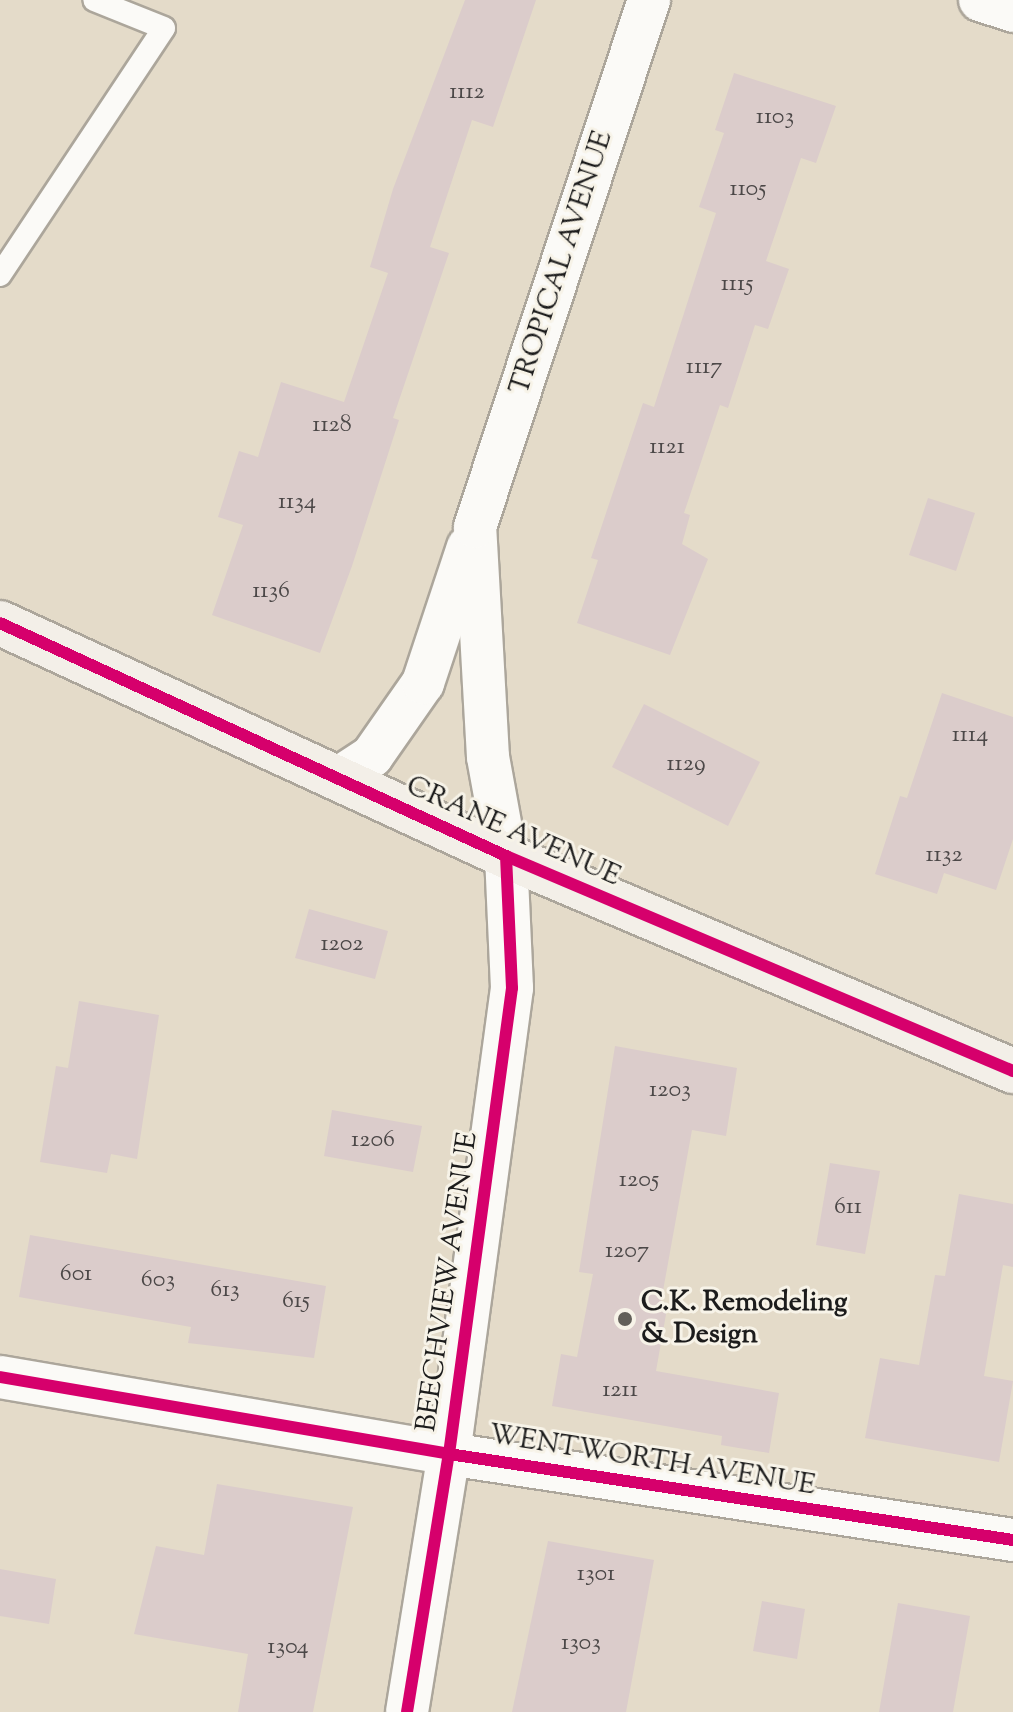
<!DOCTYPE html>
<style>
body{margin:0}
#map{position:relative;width:1013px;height:1712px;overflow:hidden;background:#e4dbc9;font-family:"Sorts Mill Goudy",serif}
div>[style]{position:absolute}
.building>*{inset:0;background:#dbcccb}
.roads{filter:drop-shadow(2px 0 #aca69b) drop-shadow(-2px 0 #aca69b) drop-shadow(0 2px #aca69b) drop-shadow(0 -2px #aca69b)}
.lane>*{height:22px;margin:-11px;padding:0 11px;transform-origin:11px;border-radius:11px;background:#fbfaf7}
.street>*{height:42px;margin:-21px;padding:0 21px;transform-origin:21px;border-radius:21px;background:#fbfaf7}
.secondary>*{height:44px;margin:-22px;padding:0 22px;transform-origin:22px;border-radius:22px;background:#f3efe8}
.cycleway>*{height:12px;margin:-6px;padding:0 6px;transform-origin:6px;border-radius:6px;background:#d6006c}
.dots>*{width:22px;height:22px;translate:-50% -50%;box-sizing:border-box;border:4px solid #f7f3e8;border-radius:50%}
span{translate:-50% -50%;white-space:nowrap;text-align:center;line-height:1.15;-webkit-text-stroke:6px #f7f3e8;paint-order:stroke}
.number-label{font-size:24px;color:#4c4848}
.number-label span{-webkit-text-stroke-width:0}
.street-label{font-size:28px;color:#1c1c1c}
.poi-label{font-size:28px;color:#1c1c1c;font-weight:700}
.left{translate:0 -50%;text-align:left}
</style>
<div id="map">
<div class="building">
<div style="clip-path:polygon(465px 0,536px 0,493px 127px,472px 120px,430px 247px,449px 253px,393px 418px,399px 420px,352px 566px,320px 653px,212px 615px,243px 525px,218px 517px,239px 451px,258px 457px,281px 382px,344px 402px,388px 273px,370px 267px,393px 189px)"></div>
<div style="clip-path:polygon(734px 73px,836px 106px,816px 163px,801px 158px,766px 261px,789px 269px,768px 329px,755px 325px,728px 408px,720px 405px,684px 513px,690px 515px,682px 544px,708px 559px,670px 655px,577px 623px,598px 560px,591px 558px,607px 510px,643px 403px,654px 407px,716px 213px,699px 207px,724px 133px,715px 130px)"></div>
<div style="clip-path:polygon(928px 498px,975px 513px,956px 571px,909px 555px)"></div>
<div style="clip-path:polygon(942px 693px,1013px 717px,1013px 839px,996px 890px,944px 873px,937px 894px,875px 874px,900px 796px,907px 798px)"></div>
<div style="clip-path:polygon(644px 704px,760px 762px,728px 826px,612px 767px)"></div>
<div style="clip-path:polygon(309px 909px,388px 931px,375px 979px,295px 958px)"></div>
<div style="clip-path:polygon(79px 1001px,159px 1015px,137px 1159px,111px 1154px,107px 1173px,40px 1162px,56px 1066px,68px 1068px)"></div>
<div style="clip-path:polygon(615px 1046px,737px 1068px,726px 1136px,692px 1130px,661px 1302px,668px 1303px,656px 1371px,779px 1393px,769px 1453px,721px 1445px,722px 1436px,552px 1406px,561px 1354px,577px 1357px,593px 1274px,579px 1272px)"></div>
<div style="clip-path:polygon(332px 1110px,422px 1126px,413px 1172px,324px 1156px)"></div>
<div style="clip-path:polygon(830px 1163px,880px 1171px,865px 1254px,816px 1245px)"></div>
<div style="clip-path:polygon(959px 1194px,1013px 1204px,1013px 1267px,1003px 1265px,984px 1376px,1013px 1381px,999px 1462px,865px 1438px,880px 1358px,919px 1365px,935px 1275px,945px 1276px)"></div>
<div style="clip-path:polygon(30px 1235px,326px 1286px,314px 1358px,188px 1343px,191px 1327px,19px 1297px)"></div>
<div style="clip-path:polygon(217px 1484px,353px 1507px,313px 1712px,238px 1712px,248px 1654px,134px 1634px,156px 1546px,204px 1555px)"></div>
<div style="clip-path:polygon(548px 1541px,654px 1560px,626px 1712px,512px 1712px)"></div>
<div style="clip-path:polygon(0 1569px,56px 1579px,49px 1624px,0 1616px)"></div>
<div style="clip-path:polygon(762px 1601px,805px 1609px,797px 1659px,753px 1651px)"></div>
<div style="clip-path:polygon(898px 1603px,970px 1616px,953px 1712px,879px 1712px)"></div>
</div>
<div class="roads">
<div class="lane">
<div style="left:0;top:275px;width:296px;rotate:-56.4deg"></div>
<div style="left:164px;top:28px;width:75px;rotate:-158.2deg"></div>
</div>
<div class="street">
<div style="left:980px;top:0;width:35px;rotate:18deg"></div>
<div style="left:337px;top:779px;width:42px;rotate:-33.3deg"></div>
<div style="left:372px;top:756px;width:89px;rotate:-55.1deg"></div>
<div style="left:423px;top:683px;width:143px;rotate:-71.7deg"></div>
<div style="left:0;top:1377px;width:456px;rotate:9.7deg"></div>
<div style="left:449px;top:1454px;width:571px;rotate:8.67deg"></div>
<div style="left:407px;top:1712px;width:261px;rotate:-80.8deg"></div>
<div style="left:449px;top:1454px;width:470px;rotate:-82.3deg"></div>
<div style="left:512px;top:988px;width:132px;rotate:-92.6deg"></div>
<div style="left:506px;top:856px;width:101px;rotate:-100.3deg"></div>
<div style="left:488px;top:757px;width:230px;rotate:-93.2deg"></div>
<div style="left:475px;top:527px;width:555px;rotate:-71.73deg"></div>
</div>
<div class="secondary">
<div style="left:0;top:623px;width:557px;rotate:24.72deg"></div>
<div style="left:506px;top:856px;width:551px;rotate:22.98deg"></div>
</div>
</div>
<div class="cycleway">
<div style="left:0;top:623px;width:557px;rotate:24.72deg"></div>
<div style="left:506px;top:856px;width:551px;rotate:22.98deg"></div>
<div style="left:0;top:1377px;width:456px;rotate:9.7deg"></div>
<div style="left:449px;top:1454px;width:571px;rotate:8.67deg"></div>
<div style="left:407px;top:1712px;width:261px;rotate:-80.8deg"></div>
<div style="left:449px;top:1454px;width:470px;rotate:-82.3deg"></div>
<div style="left:512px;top:988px;width:132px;rotate:-92.6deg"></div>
</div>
<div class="dots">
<div style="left:625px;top:1319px;background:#625f59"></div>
</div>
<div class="number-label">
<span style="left:467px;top:93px">1112</span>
<span style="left:775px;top:118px">1103</span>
<span style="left:748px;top:190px">1105</span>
<span style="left:737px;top:285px">1115</span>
<span style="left:704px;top:368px">1117</span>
<span style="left:332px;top:426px">1128</span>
<span style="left:667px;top:448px">1121</span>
<span style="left:297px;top:503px">1134</span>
<span style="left:271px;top:592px">1136</span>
<span style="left:970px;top:736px">1114</span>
<span style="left:686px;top:765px">1129</span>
<span style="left:944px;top:856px">1132</span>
<span style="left:342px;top:945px">1202</span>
<span style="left:670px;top:1091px">1203</span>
<span style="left:373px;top:1141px">1206</span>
<span style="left:639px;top:1181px">1205</span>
<span style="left:848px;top:1208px">611</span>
<span style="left:627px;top:1252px">1207</span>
<span style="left:76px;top:1275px">601</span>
<span style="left:158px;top:1281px">603</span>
<span style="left:225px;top:1291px">613</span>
<span style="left:296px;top:1302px">615</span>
<span style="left:620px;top:1391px">1211</span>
<span style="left:596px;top:1575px">1301</span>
<span style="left:581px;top:1644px">1303</span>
<span style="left:288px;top:1648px">1304</span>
</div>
<div class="street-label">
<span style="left:562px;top:263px;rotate:-72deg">TROPICAL AVENUE</span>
<span style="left:513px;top:832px;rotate:24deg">CRANE AVENUE</span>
<span style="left:448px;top:1282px;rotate:-82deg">BEECHVIEW AVENUE</span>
<span style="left:652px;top:1461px;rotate:9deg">WENTWORTH AVENUE</span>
</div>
<div class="poi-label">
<span class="left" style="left:641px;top:1319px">C.K. Remodeling<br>&amp; Design</span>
</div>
</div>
